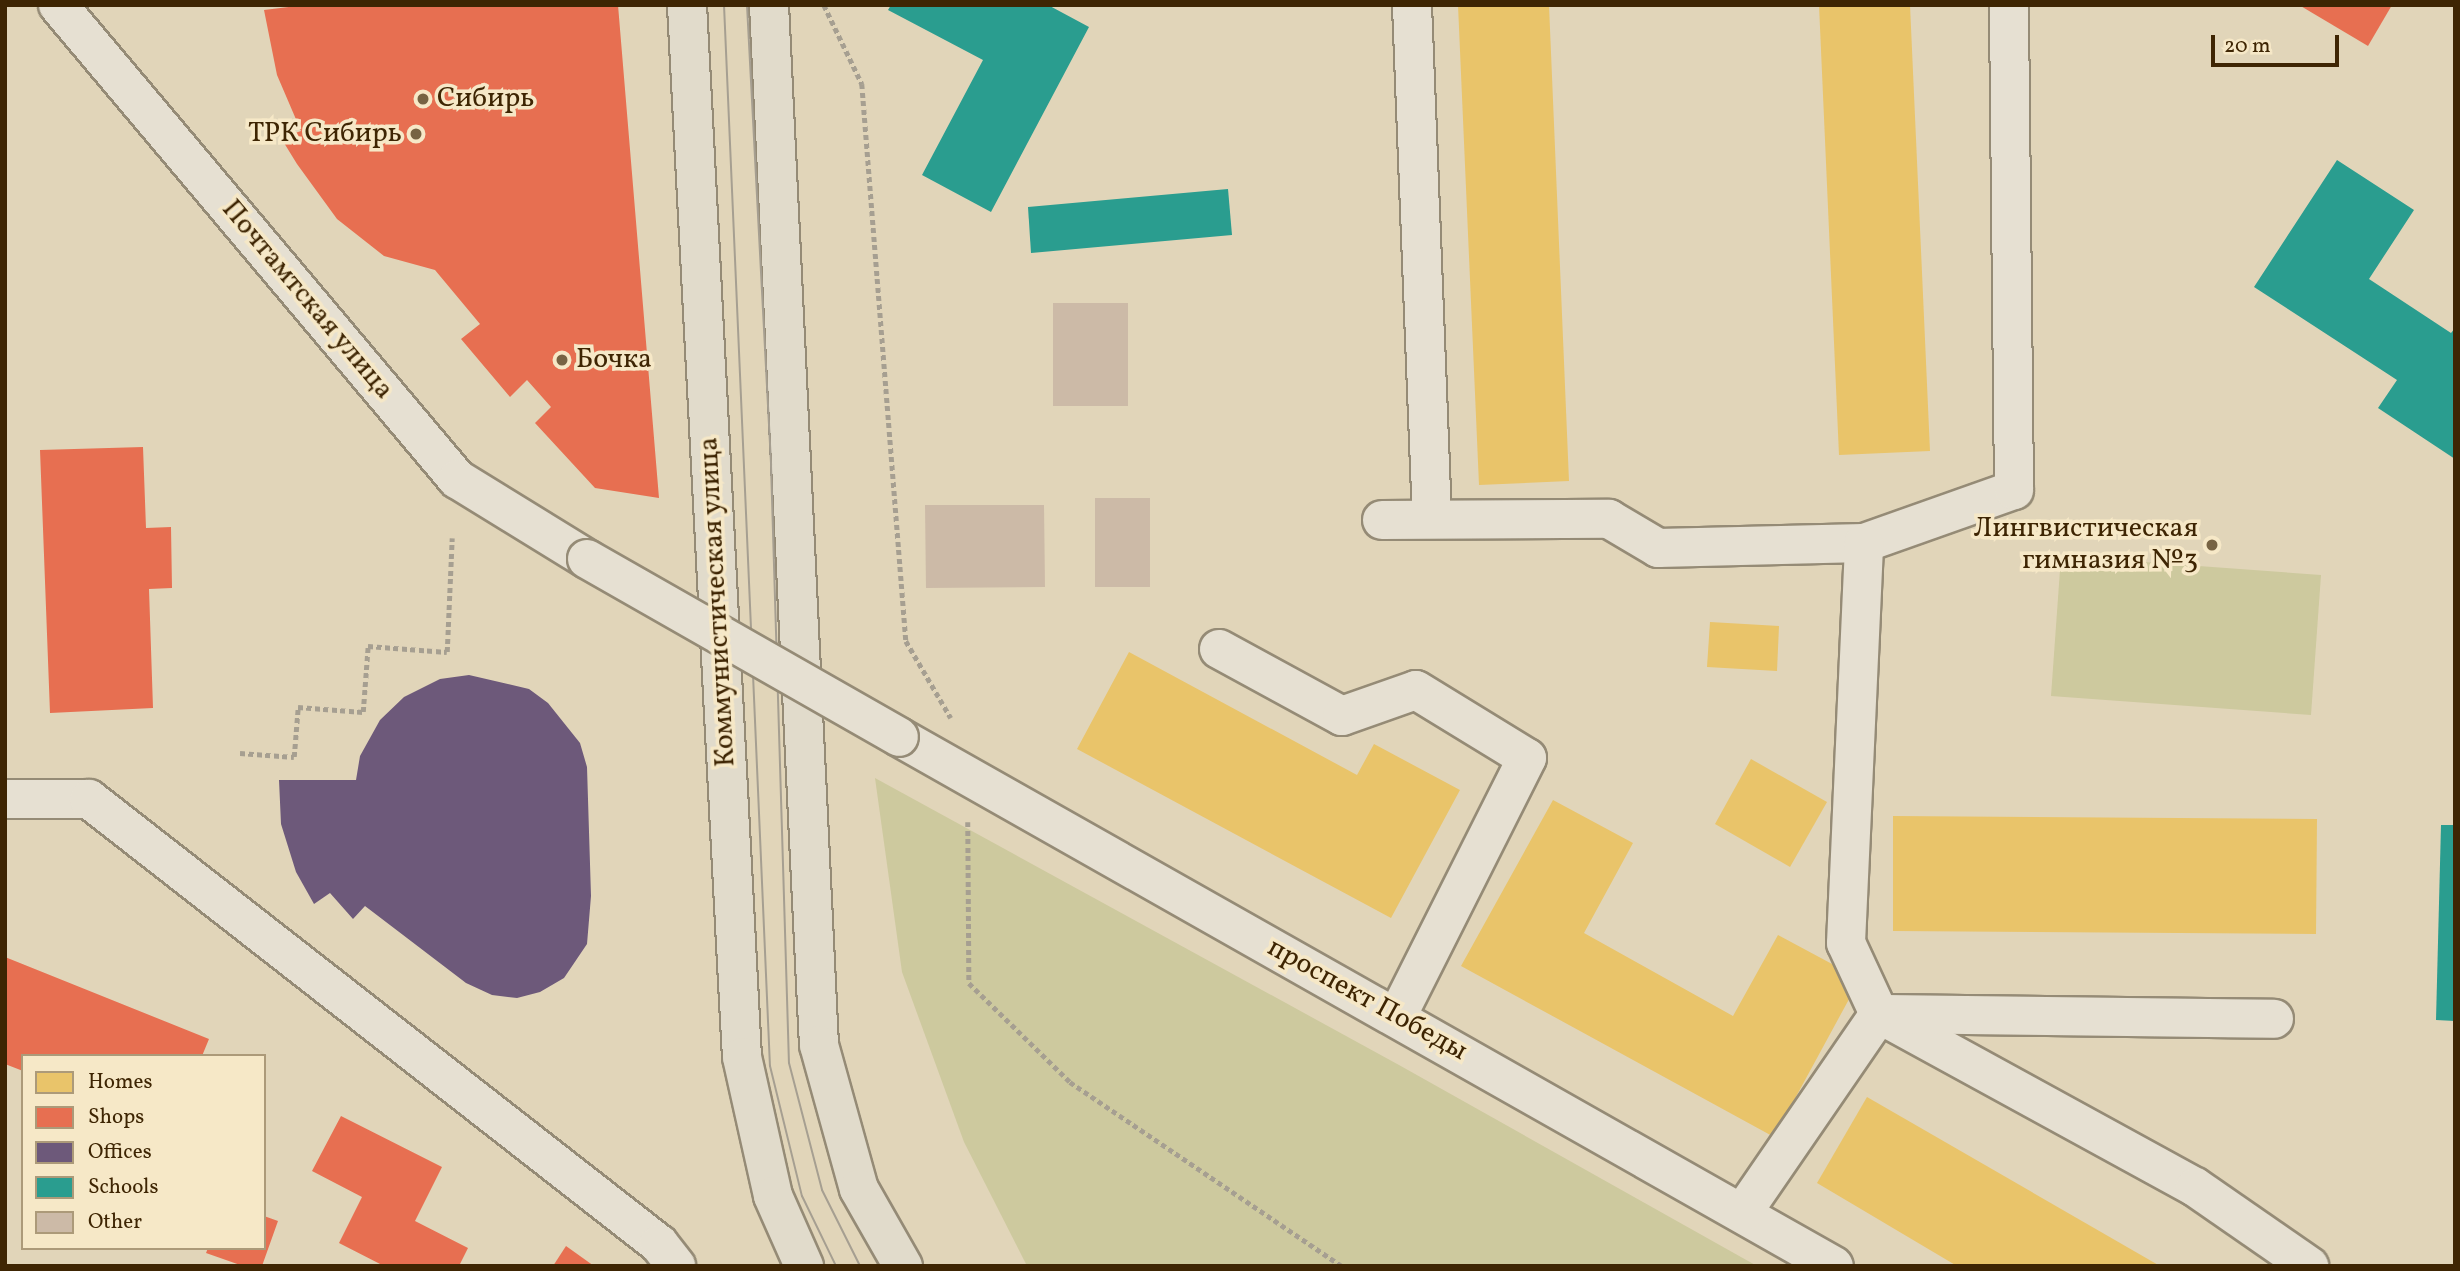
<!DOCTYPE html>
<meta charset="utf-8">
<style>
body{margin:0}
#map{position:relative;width:2460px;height:1271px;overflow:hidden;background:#e1d5b9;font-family:Vollkorn,serif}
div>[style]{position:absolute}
.green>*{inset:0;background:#cdc99e}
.homes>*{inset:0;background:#e9c46a}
.shops>*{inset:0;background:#e76f51}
.offices>*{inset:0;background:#6d597a}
.schools>*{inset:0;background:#2a9d8f}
.building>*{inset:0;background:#ccbaa7}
.path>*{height:4.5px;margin-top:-2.25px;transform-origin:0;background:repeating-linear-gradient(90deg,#a69f91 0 5px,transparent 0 8.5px)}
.roads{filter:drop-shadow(2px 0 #958b76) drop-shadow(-2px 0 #958b76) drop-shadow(0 2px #958b76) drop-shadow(0 -2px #958b76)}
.minor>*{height:38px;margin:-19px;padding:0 19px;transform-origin:19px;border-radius:19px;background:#e6e0d2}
.major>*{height:38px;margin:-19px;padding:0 19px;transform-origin:19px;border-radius:19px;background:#e1dbcb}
.tram>*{height:2px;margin:-1px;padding:0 1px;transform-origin:1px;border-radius:1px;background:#a69f91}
.bridges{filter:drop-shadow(2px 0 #958b76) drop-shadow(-2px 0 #958b76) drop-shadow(0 2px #958b76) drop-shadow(0 -2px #958b76)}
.minor-bridge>*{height:38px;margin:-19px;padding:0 19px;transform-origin:19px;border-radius:19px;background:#e6e0d2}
.dots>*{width:19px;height:19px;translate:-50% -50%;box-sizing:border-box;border:4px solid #f6e8c7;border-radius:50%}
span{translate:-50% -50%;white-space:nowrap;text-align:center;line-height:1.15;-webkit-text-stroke:7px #f6e8c7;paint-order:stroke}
.poi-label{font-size:28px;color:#3e2503}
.left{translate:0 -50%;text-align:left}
.right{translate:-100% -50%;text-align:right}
.street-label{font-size:28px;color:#3e2503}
.frame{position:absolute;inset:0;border:7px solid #3e2503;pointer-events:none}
.legend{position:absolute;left:21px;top:1054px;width:245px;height:196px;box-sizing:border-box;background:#f6e8c7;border:2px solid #ac9a79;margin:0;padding:9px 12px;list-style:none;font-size:21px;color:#3e2503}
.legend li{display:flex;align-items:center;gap:14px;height:35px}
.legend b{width:35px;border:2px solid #ac9a79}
.scale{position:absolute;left:2211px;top:35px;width:128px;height:32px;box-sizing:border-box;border:4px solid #3e2503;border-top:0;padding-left:9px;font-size:21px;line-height:24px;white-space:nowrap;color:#3e2503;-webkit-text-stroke:5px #f6e8c7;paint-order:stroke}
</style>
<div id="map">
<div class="green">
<div style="clip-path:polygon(2061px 556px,2321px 575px,2311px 715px,2051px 696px)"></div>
<div style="clip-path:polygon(875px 778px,1399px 1065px,1757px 1266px,1027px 1266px,964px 1142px,902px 972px)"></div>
</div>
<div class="homes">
<div style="clip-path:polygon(1458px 5px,1549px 5px,1569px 481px,1479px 485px)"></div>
<div style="clip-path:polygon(1819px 5px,1910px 5px,1930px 451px,1839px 455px)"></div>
<div style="clip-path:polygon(1710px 622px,1779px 626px,1777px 671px,1707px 667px)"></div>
<div style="clip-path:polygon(1129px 652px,1357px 775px,1374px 744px,1460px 790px,1391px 918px,1077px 749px)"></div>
<div style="clip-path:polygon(1751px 759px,1827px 802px,1790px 867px,1715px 824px)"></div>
<div style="clip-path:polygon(1553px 800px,1633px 843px,1584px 933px,1733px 1016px,1778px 935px,1860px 979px,1774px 1137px,1461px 966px)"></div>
<div style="clip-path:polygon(1893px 816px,2317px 819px,2316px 934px,1893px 931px)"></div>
<div style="clip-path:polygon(1867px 1097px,2160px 1266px,1957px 1266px,1817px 1183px)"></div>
</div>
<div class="shops">
<div style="clip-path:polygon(305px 5px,618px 5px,659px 498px,595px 488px,535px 423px,551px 407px,527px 380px,510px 397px,461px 339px,480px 324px,435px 270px,384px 256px,337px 219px,297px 164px,281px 138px,301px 131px,277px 75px,264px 10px)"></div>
<div style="clip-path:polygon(2299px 5px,2392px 5px,2368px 46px)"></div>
<div style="clip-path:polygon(143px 447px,146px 528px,171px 527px,172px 588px,149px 589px,153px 708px,50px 713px,40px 450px)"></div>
<div style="clip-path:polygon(5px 957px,209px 1039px,202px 1056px,23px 1056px,23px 1071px,5px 1064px)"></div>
<div style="clip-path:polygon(341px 1116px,442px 1167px,415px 1221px,468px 1248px,459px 1266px,384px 1266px,339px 1243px,362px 1197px,312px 1171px)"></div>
<div style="clip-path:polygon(264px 1216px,278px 1221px,262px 1266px,243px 1266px,206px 1253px,208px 1248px,264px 1248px)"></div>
<div style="clip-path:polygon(566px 1246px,594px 1266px,553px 1266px)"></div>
</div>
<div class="offices">
<div style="clip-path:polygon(469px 675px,529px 689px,548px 703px,580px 743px,587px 767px,591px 896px,587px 944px,564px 978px,540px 992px,517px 998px,492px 995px,466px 983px,365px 906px,353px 919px,330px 893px,314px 904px,296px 872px,281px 824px,279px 780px,356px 780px,360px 756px,380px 720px,404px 697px,440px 679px)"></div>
</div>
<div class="schools">
<div style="clip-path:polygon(891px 5px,1048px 5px,1089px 27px,991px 212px,922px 175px,983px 60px,888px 10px)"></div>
<div style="clip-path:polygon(2337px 160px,2414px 210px,2369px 279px,2451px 333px,2455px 328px,2455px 459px,2378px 408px,2397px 380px,2254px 287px)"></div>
<div style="clip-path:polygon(1228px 189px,1232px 235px,1031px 253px,1028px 207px)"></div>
<div style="clip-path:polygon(2441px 825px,2455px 825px,2455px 1021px,2436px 1020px)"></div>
</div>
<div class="building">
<div style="clip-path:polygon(1053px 303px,1128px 303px,1128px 406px,1053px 406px)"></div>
<div style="clip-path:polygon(1095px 498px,1150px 498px,1150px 587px,1095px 587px)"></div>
<div style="clip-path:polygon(925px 505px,1044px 505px,1045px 587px,926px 588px)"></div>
</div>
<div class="path">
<div style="left:824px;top:5px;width:88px;rotate:64.3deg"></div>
<div style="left:862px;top:84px;width:559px;rotate:85.48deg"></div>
<div style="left:906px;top:641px;width:89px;rotate:59.7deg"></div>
<div style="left:240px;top:753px;width:54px;rotate:4.2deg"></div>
<div style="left:294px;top:757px;width:50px;rotate:-85.4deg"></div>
<div style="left:298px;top:707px;width:65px;rotate:4.4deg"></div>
<div style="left:363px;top:712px;width:66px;rotate:-85.7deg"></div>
<div style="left:368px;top:646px;width:79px;rotate:4.3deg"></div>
<div style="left:447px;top:652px;width:114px;rotate:-87.5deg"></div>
<div style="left:968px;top:822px;width:161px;rotate:89.6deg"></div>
<div style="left:969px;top:983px;width:141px;rotate:44.4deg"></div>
<div style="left:1070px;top:1082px;width:328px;rotate:34.1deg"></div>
</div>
<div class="roads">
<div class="minor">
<div style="left:58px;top:5px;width:620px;rotate:49.91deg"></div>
<div style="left:457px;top:479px;width:153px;rotate:31.6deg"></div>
<div style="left:1412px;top:5px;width:514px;rotate:87.77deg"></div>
<div style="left:1382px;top:520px;width:227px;rotate:-0.3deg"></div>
<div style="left:1609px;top:519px;width:57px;rotate:30.6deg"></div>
<div style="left:1658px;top:548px;width:206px;rotate:-1.4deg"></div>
<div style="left:1864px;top:543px;width:159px;rotate:-19.5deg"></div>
<div style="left:2014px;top:490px;width:485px;rotate:-90.6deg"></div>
<div style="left:1219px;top:649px;width:140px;rotate:28.6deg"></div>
<div style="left:1342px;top:716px;width:78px;rotate:-19.4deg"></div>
<div style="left:1416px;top:690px;width:130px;rotate:31.5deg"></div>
<div style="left:1527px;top:758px;width:290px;rotate:116.7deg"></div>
<div style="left:899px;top:737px;width:1074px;rotate:29.5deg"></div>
<div style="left:5px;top:799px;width:84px"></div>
<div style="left:89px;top:799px;width:723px;rotate:37.98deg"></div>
<div style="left:659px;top:1244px;width:28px;rotate:52deg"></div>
<div style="left:1879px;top:1014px;width:360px;rotate:28.7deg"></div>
<div style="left:2195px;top:1187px;width:139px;rotate:34.7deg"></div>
<div style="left:1885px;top:1014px;width:389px;rotate:0.7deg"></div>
<div style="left:1743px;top:1212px;width:240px;rotate:-55.5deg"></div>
<div style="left:1879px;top:1014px;width:78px;rotate:-114.9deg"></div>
<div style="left:1846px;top:943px;width:400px;rotate:-87.4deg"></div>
</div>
<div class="major">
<div style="left:687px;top:5px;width:1053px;rotate:87.01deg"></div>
<div style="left:742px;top:1057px;width:142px;rotate:77.4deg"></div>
<div style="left:773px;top:1196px;width:77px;rotate:66.1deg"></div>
<div style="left:769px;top:5px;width:1041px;rotate:87.25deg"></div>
<div style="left:819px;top:1045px;width:149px;rotate:74.5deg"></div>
<div style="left:859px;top:1189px;width:89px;rotate:60.3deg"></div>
</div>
</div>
<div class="tram">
<div style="left:724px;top:5px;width:1062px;rotate:87.52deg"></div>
<div style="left:770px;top:1066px;width:134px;rotate:76.2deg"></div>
<div style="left:802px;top:1196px;width:78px;rotate:64.1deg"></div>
<div style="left:747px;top:5px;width:461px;rotate:87deg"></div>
<div style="left:771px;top:465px;width:598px;rotate:88.28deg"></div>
<div style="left:789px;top:1063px;width:131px;rotate:75.4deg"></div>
<div style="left:822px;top:1190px;width:85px;rotate:63.4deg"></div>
</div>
<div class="bridges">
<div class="minor-bridge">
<div style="left:587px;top:559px;width:359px;rotate:29.7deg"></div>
</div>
</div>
<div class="dots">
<div style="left:423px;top:99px;background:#776343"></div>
<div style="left:416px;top:134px;background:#776343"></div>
<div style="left:562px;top:360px;background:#776343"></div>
<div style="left:2212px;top:545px;background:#776343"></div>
</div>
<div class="poi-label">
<span class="left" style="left:437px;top:99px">Сибирь</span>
<span class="right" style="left:402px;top:134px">ТРК Сибирь</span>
<span class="left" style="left:576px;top:360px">Бочка</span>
<span class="right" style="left:2198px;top:545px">Лингвистическая<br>гимназия №3</span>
</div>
<div class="street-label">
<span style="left:307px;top:300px;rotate:50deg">Почтамтская улица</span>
<span style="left:718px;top:602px;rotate:-93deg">Коммунистическая улица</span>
<span style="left:1367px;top:1000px;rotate:29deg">проспект Победы</span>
</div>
<div class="frame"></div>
<ul class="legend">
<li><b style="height:19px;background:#e9c46a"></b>Homes</li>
<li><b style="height:19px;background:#e76f51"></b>Shops</li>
<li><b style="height:19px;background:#6d597a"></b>Offices</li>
<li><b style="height:19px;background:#2a9d8f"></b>Schools</li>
<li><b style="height:19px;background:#ccbaa7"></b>Other</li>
</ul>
<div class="scale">20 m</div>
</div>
